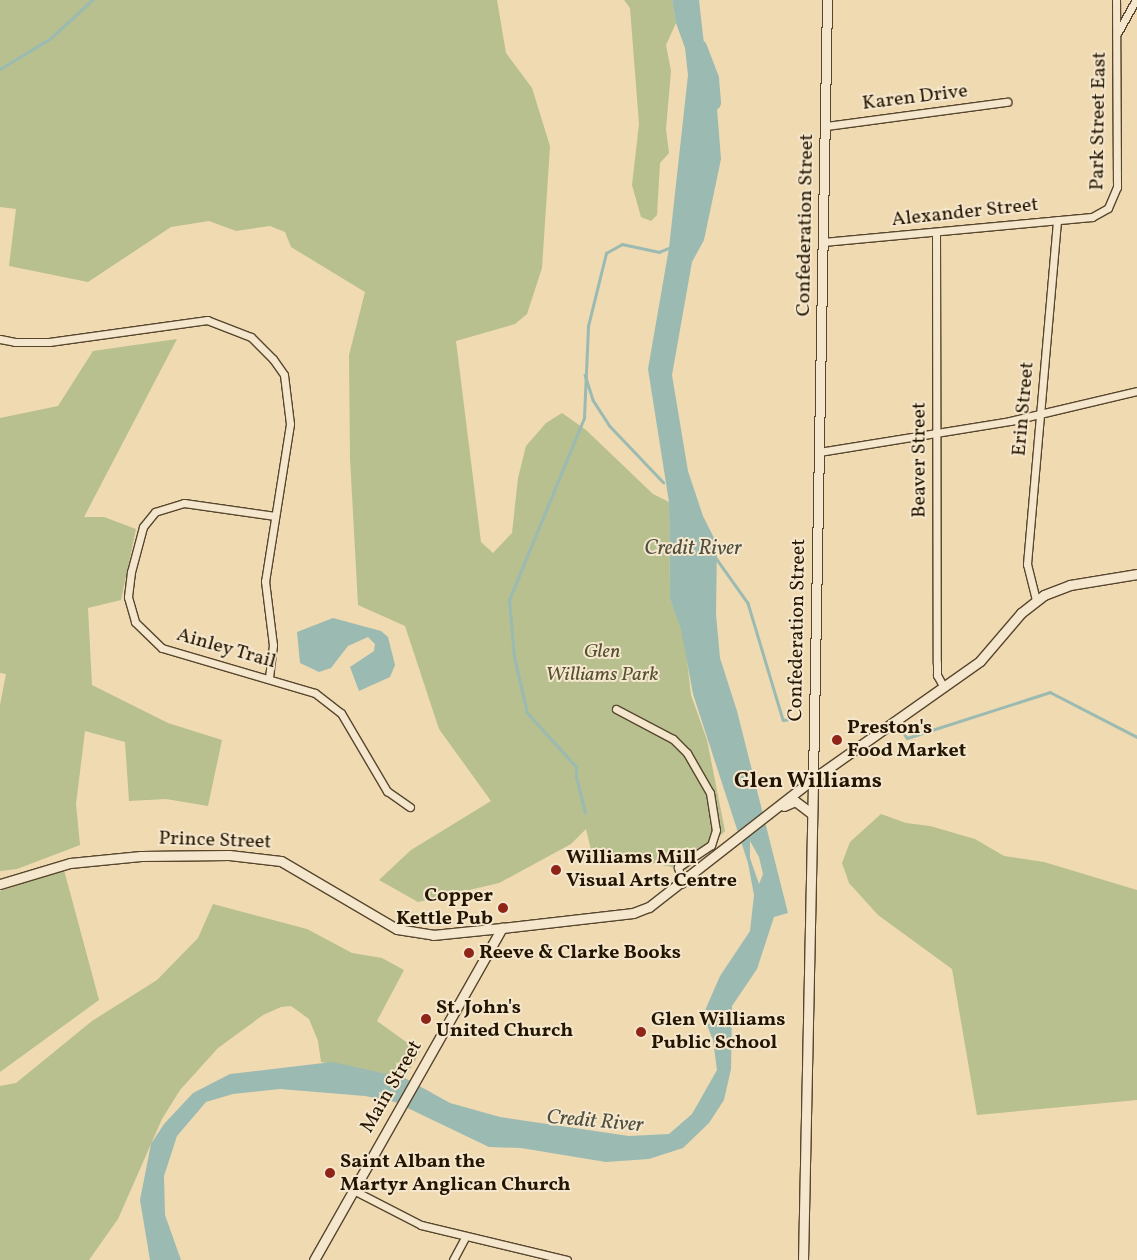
<!DOCTYPE html>
<style>
body{margin:0}
#map{position:relative;width:1137px;height:1260px;overflow:hidden;background:#efdab2;font-family:Vollkorn,serif}
div>[style]{position:absolute}
.green>*{inset:0;background:#b7c08e}
.water>*{inset:0;background:#9bbab2}
.stream>*{height:2.5px;margin:-1.25px;padding:0 1.25px;transform-origin:1.25px;border-radius:1.25px;background:#9bbab2}
.river>*{height:14px;margin:-7px;padding:0 7px;transform-origin:7px;border-radius:7px;background:#9bbab2}
.roads{filter:drop-shadow(1px 0 #57462d) drop-shadow(-1px 0 #57462d) drop-shadow(0 1px #57462d) drop-shadow(0 -1px #57462d)}
.minor>*{height:7px;margin:-3.5px;padding:0 3.5px;transform-origin:3.5px;border-radius:3.5px;background:#f5e7cd}
.tertiary>*{height:9px;margin:-4.5px;padding:0 4.5px;transform-origin:4.5px;border-radius:4.5px;background:#f5e7cd}
.secondary>*{height:9px;margin:-4.5px;padding:0 4.5px;transform-origin:4.5px;border-radius:4.5px;background:#f5e7cd}
.dots>*{width:14px;height:14px;translate:-50% -50%;box-sizing:border-box;border:2px solid #f5e7cd;border-radius:50%}
span{translate:-50% -50%;white-space:nowrap;text-align:center;line-height:1.15;-webkit-text-stroke:4px #f5e7cd;paint-order:stroke}
.street-label{font-size:20px;color:#241501}
.park-label{font-size:20px;color:#575132;font-style:italic}
.poi-label{font-size:20px;color:#241501;font-weight:700}
.left{translate:0 -50%;text-align:left}
.right{translate:-100% -50%;text-align:right}
.water-label{font-size:21px;color:#4e4f3f;font-style:italic}
.quarter-label{font-size:22px;color:#241501;font-weight:700}
</style>
<div id="map">
<div class="green">
<div style="clip-path:polygon(0 0,497px 0,506px 53px,532px 88px,550px 146px,542px 268px,527px 314px,515px 324px,456px 341px,481px 542px,493px 553px,512px 533px,518px 478px,526px 446px,546px 423px,562px 413px,586px 430px,653px 494px,669px 502px,670px 599px,684px 634px,691px 695px,707px 740px,725px 831px,686px 870px,591px 850px,586px 829px,571px 844px,499px 883px,418px 902px,379px 880px,411px 850px,491px 801px,439px 729px,405px 626px,358px 605px,350px 458px,349px 355px,365px 292px,291px 247px,285px 232px,270px 226px,236px 231px,209px 221px,171px 227px,88px 282px,9px 266px,16px 209px,0 207px)"></div>
<div style="clip-path:polygon(624px 0,672px 0,676px 23px,666px 45px,671px 71px,666px 129px,669px 153px,660px 163px,657px 215px,651px 221px,641px 217px,632px 185px,639px 124px,630px 8px)"></div>
<div style="clip-path:polygon(177px 339px,84px 517px,104px 517px,136px 529px,121px 600px,88px 608px,92px 685px,168px 723px,222px 740px,208px 806px,166px 799px,129px 801px,125px 742px,85px 731px,76px 804px,80px 845px,17px 869px,0 871px,0 705px,6px 674px,0 673px,0 418px,58px 406px,93px 351px)"></div>
<div style="clip-path:polygon(881px 814px,906px 823px,930px 826px,975px 839px,1004px 856px,1044px 862px,1137px 890px,1137px 1100px,977px 1115px,952px 969px,878px 915px,849px 883px,842px 863px,850px 842px)"></div>
<div style="clip-path:polygon(64px 870px,99px 1000px,0 1072px,0 891px)"></div>
<div style="clip-path:polygon(213px 904px,307px 929px,352px 953px,382px 958px,404px 970px,377px 1021px,420px 1052px,405px 1078px,321px 1062px,318px 1041px,309px 1019px,291px 1006px,281px 1007px,263px 1015px,218px 1048px,180px 1090px,162px 1119px,118px 1219px,89px 1260px,0 1260px,0 1086px,16px 1083px,92px 1021px,157px 980px,198px 938px)"></div>
</div>
<div class="water">
<div style="clip-path:polygon(evenodd,672px 0,699px 0,706px 62px,716px 96px,721px 159px,704px 240px,692px 262px,672px 375px,688px 471px,703px 516px,717px 544px,716px 614px,720px 658px,737px 711px,788px 913px,774px 917px,757px 969px,732px 1006px,731px 1069px,724px 1100px,709px 1123px,683px 1148px,649px 1159px,606px 1162px,521px 1148px,489px 1147px,395px 1102px,365px 1096px,280px 1089px,233px 1094px,206px 1102px,177px 1136px,164px 1176px,165px 1215px,181px 1260px,150px 1260px,140px 1200px,151px 1144px,164px 1124px,193px 1093px,230px 1074px,332px 1062px,405px 1078px,450px 1103px,500px 1117px,629px 1136px,669px 1134px,692px 1114px,717px 1070px,713px 1040px,703px 1015px,720px 976px,750px 931px,754px 895px,748px 863px,693px 694px,681px 629px,670px 599px,669px 502px,648px 369px,669px 248px,688px 75px,685px 48px,676px 23px,672px 0,750px 841px,759px 857px,763px 874px,759px 884px,750px 858px,750px 841px)"></div>
<div style="clip-path:polygon(333px 618px,381px 631px,388px 637px,395px 665px,390px 677px,359px 691px,350px 667px,374px 651px,375px 644px,368px 637px,348px 646px,331px 668px,319px 672px,300px 663px,297px 632px)"></div>
</div>
<div class="stream">
<div style="left:0;top:69px;width:60px;rotate:-31.3deg"></div>
<div style="left:51px;top:38px;width:56px;rotate:-42.8deg"></div>
<div style="left:585px;top:375px;width:26px;rotate:72deg"></div>
<div style="left:593px;top:400px;width:30px;rotate:57deg"></div>
<div style="left:609px;top:425px;width:79px;rotate:46.5deg"></div>
<div style="left:716px;top:558px;width:55px;rotate:54.6deg"></div>
<div style="left:748px;top:603px;width:122px;rotate:73.3deg"></div>
<div style="left:783px;top:720px;width:15px;rotate:-8deg"></div>
<div style="left:899px;top:725px;width:15px;rotate:58deg"></div>
<div style="left:907px;top:738px;width:150px;rotate:-17.8deg"></div>
<div style="left:1050px;top:692px;width:98px;rotate:27.3deg"></div>
<div style="left:585px;top:813px;width:37px;rotate:-104deg"></div>
<div style="left:576px;top:777px;width:10px;rotate:-90deg"></div>
<div style="left:576px;top:767px;width:73px;rotate:-132.2deg"></div>
<div style="left:527px;top:713px;width:57px;rotate:-103.1deg"></div>
<div style="left:514px;top:657px;width:57px;rotate:-95deg"></div>
<div style="left:509px;top:600px;width:197px;rotate:-67.6deg"></div>
<div style="left:584px;top:418px;width:92px;rotate:-87.5deg"></div>
<div style="left:588px;top:326px;width:75px;rotate:-76.1deg"></div>
<div style="left:606px;top:253px;width:18px;rotate:-29deg"></div>
<div style="left:622px;top:244px;width:38px;rotate:12deg"></div>
<div style="left:659px;top:252px;width:11px;rotate:-22deg"></div>
</div>
<div class="river">
<div style="left:700px;top:47px;width:34px;rotate:69deg"></div>
<div style="left:712px;top:79px;width:24px;rotate:85deg"></div>
</div>
<div class="roads">
<div class="minor">
<div style="left:1118px;top:32px;width:37px;rotate:-61deg"></div>
<div style="left:826px;top:126px;width:183px;rotate:-7.6deg"></div>
<div style="left:936px;top:232px;width:431px;rotate:89.9deg"></div>
<div style="left:937px;top:663px;width:12px;rotate:90deg"></div>
<div style="left:937px;top:675px;width:13px;rotate:61deg"></div>
<div style="left:823px;top:242px;width:270px;rotate:-5.3deg"></div>
<div style="left:1092px;top:217px;width:18px;rotate:-29deg"></div>
<div style="left:1108px;top:208px;width:23px;rotate:-67deg"></div>
<div style="left:1117px;top:187px;width:187px;rotate:-90.3deg"></div>
<div style="left:0;top:339px;width:15px;rotate:11deg"></div>
<div style="left:15px;top:342px;width:34px"></div>
<div style="left:49px;top:342px;width:160px;rotate:-7.9deg"></div>
<div style="left:207px;top:320px;width:47px;rotate:21.1deg"></div>
<div style="left:251px;top:337px;width:31px;rotate:45deg"></div>
<div style="left:273px;top:359px;width:19px;rotate:55deg"></div>
<div style="left:284px;top:375px;width:49px;rotate:83deg"></div>
<div style="left:290px;top:424px;width:159px;rotate:99deg"></div>
<div style="left:265px;top:581px;width:64px;rotate:82.9deg"></div>
<div style="left:273px;top:645px;width:34px;rotate:97deg"></div>
<div style="left:819px;top:452px;width:193px;rotate:-9.2deg"></div>
<div style="left:1010px;top:421px;width:130px;rotate:-13.3deg"></div>
<div style="left:275px;top:516px;width:92px;rotate:-171.9deg"></div>
<div style="left:184px;top:503px;width:30px;rotate:163deg"></div>
<div style="left:155px;top:512px;width:19px;rotate:129deg"></div>
<div style="left:143px;top:527px;width:47px;rotate:104.9deg"></div>
<div style="left:131px;top:572px;width:25px;rotate:97deg"></div>
<div style="left:128px;top:597px;width:26px;rotate:74deg"></div>
<div style="left:135px;top:622px;width:37px;rotate:44deg"></div>
<div style="left:162px;top:648px;width:159px;rotate:16.4deg"></div>
<div style="left:315px;top:693px;width:33px;rotate:38deg"></div>
<div style="left:341px;top:713px;width:91px;rotate:59.5deg"></div>
<div style="left:387px;top:791px;width:28px;rotate:35deg"></div>
<div style="left:1036px;top:600px;width:37px;rotate:-104deg"></div>
<div style="left:1027px;top:564px;width:345px;rotate:-85deg"></div>
<div style="left:616px;top:709px;width:64px;rotate:27.8deg"></div>
<div style="left:673px;top:739px;width:20px;rotate:45deg"></div>
<div style="left:687px;top:753px;width:46px;rotate:60.1deg"></div>
<div style="left:710px;top:793px;width:37px;rotate:81deg"></div>
<div style="left:716px;top:830px;width:16px;rotate:108deg"></div>
<div style="left:711px;top:845px;width:40px;rotate:146deg"></div>
<div style="left:678px;top:867px;width:17px;rotate:77deg"></div>
<div style="left:353px;top:1190px;width:76px;rotate:27.2deg"></div>
<div style="left:421px;top:1225px;width:150px;rotate:13.5deg"></div>
<div style="left:453px;top:1260px;width:26px;rotate:-62deg"></div>
</div>
<div class="tertiary">
<div style="left:0;top:884px;width:73px;rotate:-16.7deg"></div>
<div style="left:70px;top:863px;width:71px;rotate:-5.6deg"></div>
<div style="left:141px;top:856px;width:88px;rotate:-0.7deg"></div>
<div style="left:229px;top:855px;width:52px;rotate:6.6deg"></div>
<div style="left:281px;top:861px;width:134px;rotate:30.4deg"></div>
<div style="left:397px;top:929px;width:36px;rotate:9deg"></div>
<div style="left:433px;top:935px;width:69px;rotate:-5.8deg"></div>
<div style="left:803px;top:1260px;width:481px;rotate:-88.8deg"></div>
<div style="left:813px;top:779px;width:204px;rotate:-35.2deg"></div>
<div style="left:980px;top:661px;width:63px;rotate:-49.5deg"></div>
<div style="left:1021px;top:613px;width:29px;rotate:-38deg"></div>
<div style="left:1044px;top:595px;width:28px;rotate:-21deg"></div>
<div style="left:1070px;top:585px;width:68px;rotate:-9.3deg"></div>
</div>
<div class="secondary">
<div style="left:784px;top:806px;width:12px;rotate:-24deg"></div>
<div style="left:795px;top:801px;width:21px;rotate:37deg"></div>
<div style="left:314px;top:1260px;width:382px;rotate:-60.5deg"></div>
<div style="left:502px;top:928px;width:132px;rotate:-6.5deg"></div>
<div style="left:633px;top:913px;width:17px;rotate:-21deg"></div>
<div style="left:649px;top:907px;width:208px;rotate:-38deg"></div>
<div style="left:813px;top:779px;width:779px;rotate:-88.97deg"></div>
</div>
</div>
<div class="dots">
<div style="left:837px;top:740px;background:#8f2418"></div>
<div style="left:556px;top:870px;background:#8f2418"></div>
<div style="left:503px;top:908px;background:#8f2418"></div>
<div style="left:469px;top:953px;background:#8f2418"></div>
<div style="left:426px;top:1019px;background:#8f2418"></div>
<div style="left:641px;top:1032px;background:#8f2418"></div>
<div style="left:330px;top:1173px;background:#8f2418"></div>
</div>
<div class="street-label">
<span style="left:915px;top:98px;rotate:-7deg">Karen Drive</span>
<span style="left:1099px;top:121px;rotate:-89deg">Park Street East</span>
<span style="left:965px;top:213px;rotate:-6deg">Alexander Street</span>
<span style="left:806px;top:225px;rotate:-89deg">Confederation Street</span>
<span style="left:1024px;top:409px;rotate:-85deg">Erin Street</span>
<span style="left:920px;top:460px;rotate:-90deg">Beaver Street</span>
<span style="left:798px;top:630px;rotate:-89deg">Confederation Street</span>
<span style="left:226px;top:649px;rotate:16deg">Ainley Trail</span>
<span style="left:215px;top:841px;rotate:2deg">Prince Street</span>
<span style="left:392px;top:1087px;rotate:-60deg">Main Street</span>
</div>
<div class="park-label">
<span style="left:602px;top:664px">Glen<br>Williams Park</span>
</div>
<div class="poi-label">
<span class="left" style="left:847px;top:740px">Preston's<br>Food Market</span>
<span class="left" style="left:566px;top:870px">Williams Mill<br>Visual Arts Centre</span>
<span class="right" style="left:493px;top:908px">Copper<br>Kettle Pub</span>
<span class="left" style="left:479px;top:953px">Reeve &amp; Clarke Books</span>
<span class="left" style="left:436px;top:1020px">St. John's<br>United Church</span>
<span class="left" style="left:651px;top:1032px">Glen Williams<br>Public School</span>
<span class="left" style="left:340px;top:1174px">Saint Alban the<br>Martyr Anglican Church</span>
</div>
<div class="water-label">
<span style="left:693px;top:549px">Credit River</span>
<span style="left:595px;top:1122px;rotate:5deg">Credit River</span>
</div>
<div class="quarter-label">
<span style="left:808px;top:782px">Glen Williams</span>
</div>
</div>
